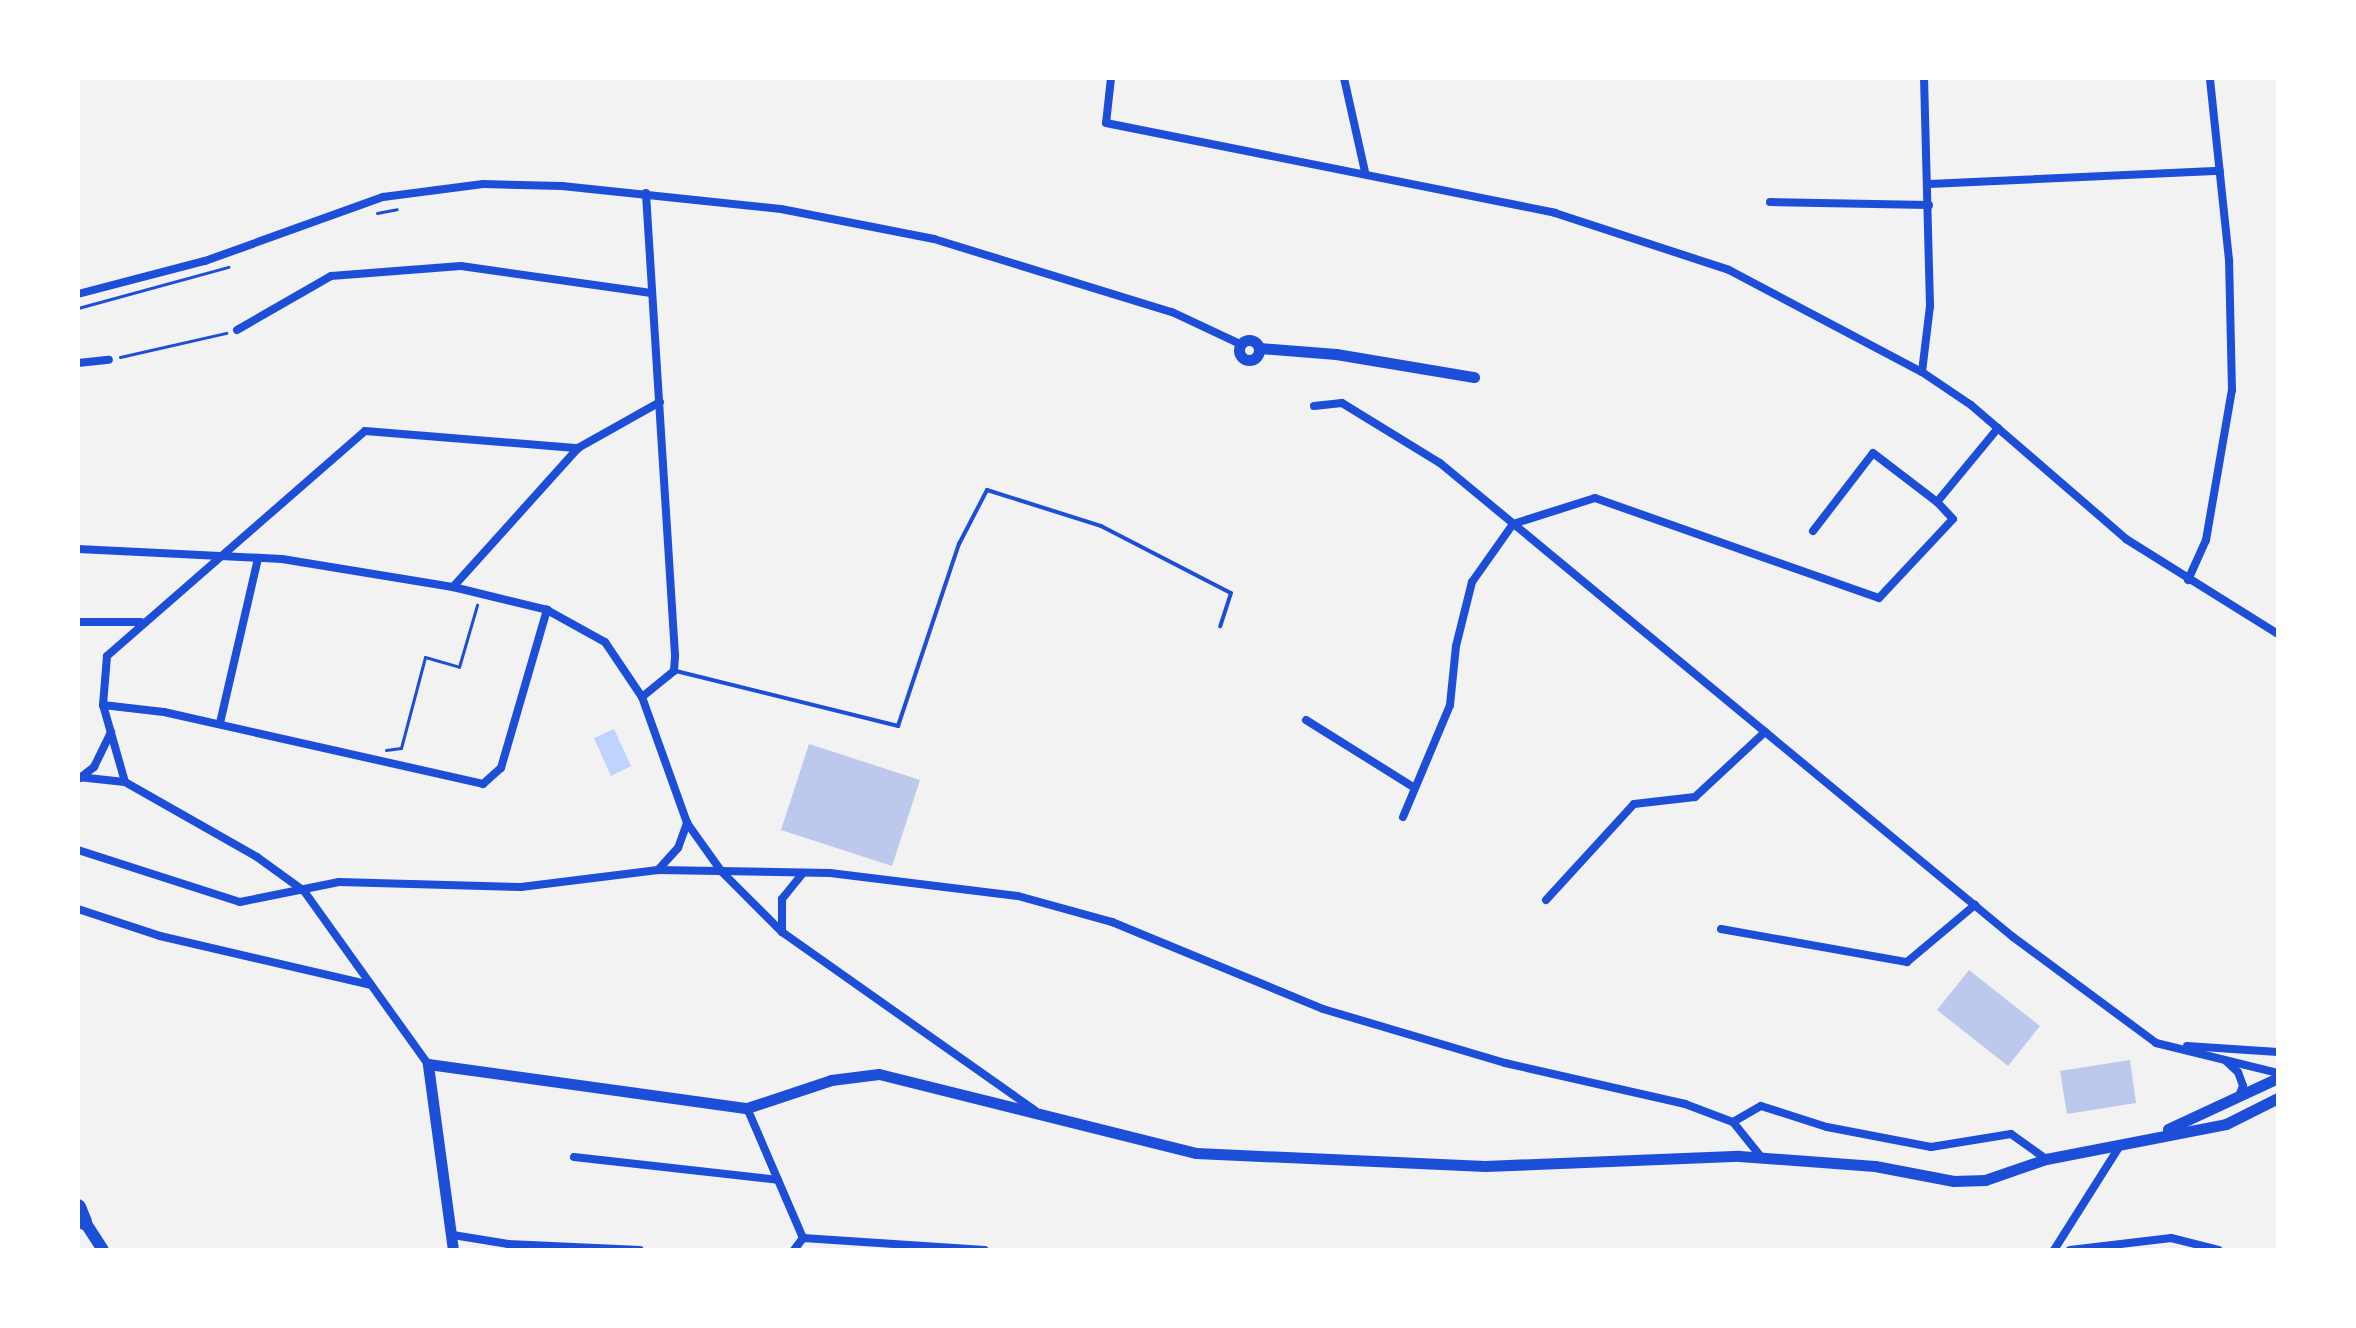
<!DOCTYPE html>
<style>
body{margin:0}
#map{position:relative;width:2356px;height:1328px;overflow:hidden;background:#f2f2f2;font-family:"Roboto Condensed",sans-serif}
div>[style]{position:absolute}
.water>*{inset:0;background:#bfd3fe}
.building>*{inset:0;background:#bdc9ec}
.path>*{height:3px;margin:-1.5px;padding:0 1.5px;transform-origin:1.5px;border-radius:1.5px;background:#1d4ed8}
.service>*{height:4px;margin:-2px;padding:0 2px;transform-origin:2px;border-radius:2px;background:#1d4ed8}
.minor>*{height:8px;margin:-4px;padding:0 4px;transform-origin:4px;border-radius:4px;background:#1d4ed8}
.tertiary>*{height:11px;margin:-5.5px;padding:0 5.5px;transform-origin:5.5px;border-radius:5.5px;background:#1d4ed8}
.tertiary>.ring{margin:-5.5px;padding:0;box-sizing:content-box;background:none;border:11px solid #1d4ed8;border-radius:50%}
.secondary>*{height:12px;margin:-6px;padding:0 6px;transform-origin:6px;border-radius:6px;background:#1d4ed8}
.motorway>*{height:16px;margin:-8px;padding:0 8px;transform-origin:8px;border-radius:8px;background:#1d4ed8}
span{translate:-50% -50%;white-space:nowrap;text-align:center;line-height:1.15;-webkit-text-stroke:7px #fff;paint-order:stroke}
.frame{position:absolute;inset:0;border:80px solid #fff;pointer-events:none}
</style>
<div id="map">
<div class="water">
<div style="clip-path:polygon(614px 729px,631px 766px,611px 776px,594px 738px)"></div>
</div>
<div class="building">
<div style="clip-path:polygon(809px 744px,920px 780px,892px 866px,781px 830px)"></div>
<div style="clip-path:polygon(1969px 970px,2040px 1026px,2008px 1066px,1937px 1010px)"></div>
<div style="clip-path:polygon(2130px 1060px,2136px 1103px,2067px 1114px,2060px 1071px)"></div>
</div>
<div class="path">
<div style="left:377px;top:213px;width:20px;rotate:-11deg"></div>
<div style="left:78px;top:308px;width:156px;rotate:-15.3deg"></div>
<div style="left:120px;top:357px;width:109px;rotate:-12.8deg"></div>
<div style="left:386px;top:750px;width:15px;rotate:-8deg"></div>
<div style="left:401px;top:748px;width:94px;rotate:-75.2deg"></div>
<div style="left:425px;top:657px;width:35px;rotate:16deg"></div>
<div style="left:459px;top:667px;width:65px;rotate:-73.8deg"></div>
</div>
<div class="service">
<div style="left:676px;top:671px;width:229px;rotate:13.9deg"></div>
<div style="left:898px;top:726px;width:192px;rotate:-71.5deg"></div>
<div style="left:959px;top:544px;width:61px;rotate:-62.6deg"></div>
<div style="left:987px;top:490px;width:120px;rotate:17.5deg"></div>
<div style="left:1101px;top:526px;width:146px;rotate:27.3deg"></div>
<div style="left:1231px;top:593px;width:35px;rotate:108deg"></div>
</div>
<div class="minor">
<div style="left:1111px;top:78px;width:45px;rotate:96.3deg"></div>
<div style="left:1106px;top:123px;width:458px;rotate:11.3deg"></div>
<div style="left:1555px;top:213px;width:183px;rotate:18.1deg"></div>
<div style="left:1729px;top:270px;width:218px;rotate:27.9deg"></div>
<div style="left:1922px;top:372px;width:59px;rotate:34deg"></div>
<div style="left:1971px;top:405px;width:205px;rotate:40.8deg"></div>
<div style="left:2126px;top:539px;width:179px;rotate:32deg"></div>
<div style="left:1344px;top:78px;width:96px;rotate:77.4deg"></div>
<div style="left:1929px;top:184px;width:291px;rotate:-2.6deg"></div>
<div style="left:1770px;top:202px;width:159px;rotate:1.1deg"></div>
<div style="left:78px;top:294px;width:131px;rotate:-14.6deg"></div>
<div style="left:205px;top:261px;width:189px;rotate:-19.8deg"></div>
<div style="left:383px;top:197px;width:101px;rotate:-7.4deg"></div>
<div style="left:483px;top:184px;width:79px;rotate:1.5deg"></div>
<div style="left:562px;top:186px;width:220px;rotate:6deg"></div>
<div style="left:781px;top:209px;width:156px;rotate:11.1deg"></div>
<div style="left:934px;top:239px;width:249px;rotate:17.1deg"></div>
<div style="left:1172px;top:312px;width:75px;rotate:25.2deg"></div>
<div style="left:237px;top:330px;width:108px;rotate:-29.9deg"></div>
<div style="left:331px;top:276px;width:130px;rotate:-4.4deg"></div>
<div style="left:461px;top:266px;width:192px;rotate:8.1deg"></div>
<div style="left:78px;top:363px;width:31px;rotate:-6deg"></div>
<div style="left:1922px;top:372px;width:66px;rotate:-83.1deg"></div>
<div style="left:1930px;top:306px;width:228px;rotate:-91.5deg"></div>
<div style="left:1314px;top:406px;width:28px;rotate:-6deg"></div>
<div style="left:1342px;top:403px;width:115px;rotate:31.5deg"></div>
<div style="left:1440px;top:463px;width:744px;rotate:39.6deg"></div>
<div style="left:2013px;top:937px;width:178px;rotate:36.5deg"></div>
<div style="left:2156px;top:1043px;width:126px;rotate:13.8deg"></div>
<div style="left:1813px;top:531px;width:98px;rotate:-52.4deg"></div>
<div style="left:1873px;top:453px;width:81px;rotate:37.4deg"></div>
<div style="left:78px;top:549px;width:204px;rotate:2.8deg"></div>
<div style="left:282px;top:559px;width:173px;rotate:9.3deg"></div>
<div style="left:453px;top:587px;width:97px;rotate:13.7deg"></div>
<div style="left:547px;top:610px;width:66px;rotate:28.9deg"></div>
<div style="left:605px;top:642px;width:66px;rotate:56.1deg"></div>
<div style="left:642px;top:697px;width:134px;rotate:70.3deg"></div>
<div style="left:687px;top:823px;width:60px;rotate:54.5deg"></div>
<div style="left:722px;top:872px;width:85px;rotate:45deg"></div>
<div style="left:782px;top:932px;width:309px;rotate:35.2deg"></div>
<div style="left:2188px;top:580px;width:44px;rotate:-65.8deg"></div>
<div style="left:2206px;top:540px;width:152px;rotate:-80.2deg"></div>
<div style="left:2232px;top:390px;width:130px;rotate:-91.3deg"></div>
<div style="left:2229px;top:260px;width:183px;rotate:-96deg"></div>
<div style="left:453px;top:587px;width:187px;rotate:-48deg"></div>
<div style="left:578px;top:448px;width:94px;rotate:-29.3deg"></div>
<div style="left:78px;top:622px;width:63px"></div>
<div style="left:642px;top:697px;width:41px;rotate:-39.1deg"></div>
<div style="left:674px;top:671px;width:16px;rotate:-86deg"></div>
<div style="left:675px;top:655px;width:463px;rotate:-93.6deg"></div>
<div style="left:103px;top:705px;width:61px;rotate:6.5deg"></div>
<div style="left:164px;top:712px;width:327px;rotate:12.7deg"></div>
<div style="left:483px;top:784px;width:24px;rotate:-42deg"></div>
<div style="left:501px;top:768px;width:165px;rotate:-73.8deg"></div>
<div style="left:1306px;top:720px;width:128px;rotate:32deg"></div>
<div style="left:220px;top:723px;width:169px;rotate:-77deg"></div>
<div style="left:78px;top:777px;width:47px;rotate:6.1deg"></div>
<div style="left:125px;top:782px;width:152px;rotate:29.6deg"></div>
<div style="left:257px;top:857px;width:58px;rotate:35.9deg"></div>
<div style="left:304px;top:891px;width:213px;rotate:54.4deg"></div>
<div style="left:80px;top:778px;width:18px;rotate:-38deg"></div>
<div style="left:94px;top:767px;width:39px;rotate:-64deg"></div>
<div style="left:125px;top:782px;width:80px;rotate:-105.9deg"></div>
<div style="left:103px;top:705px;width:49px;rotate:-85.3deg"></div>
<div style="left:107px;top:656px;width:342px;rotate:-41.1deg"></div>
<div style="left:365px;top:431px;width:214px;rotate:4.6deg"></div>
<div style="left:1403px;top:817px;width:121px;rotate:-67.2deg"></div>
<div style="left:1450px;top:705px;width:59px;rotate:-84.2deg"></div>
<div style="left:1456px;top:646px;width:66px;rotate:-76deg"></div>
<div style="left:1472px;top:582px;width:71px;rotate:-54.7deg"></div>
<div style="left:1513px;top:524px;width:86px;rotate:-17.6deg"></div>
<div style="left:1595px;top:498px;width:301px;rotate:19.4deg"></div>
<div style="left:1879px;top:598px;width:108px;rotate:-46.9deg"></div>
<div style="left:1953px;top:519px;width:23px;rotate:-133deg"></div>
<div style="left:1937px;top:502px;width:96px;rotate:-50.5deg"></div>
<div style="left:78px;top:850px;width:170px;rotate:17.8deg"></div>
<div style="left:240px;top:902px;width:101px;rotate:-11.4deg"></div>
<div style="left:339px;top:882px;width:182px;rotate:1.6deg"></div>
<div style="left:521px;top:887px;width:138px;rotate:-7.1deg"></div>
<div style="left:658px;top:870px;width:172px;rotate:1deg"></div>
<div style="left:830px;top:873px;width:189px;rotate:7deg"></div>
<div style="left:1018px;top:896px;width:98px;rotate:15.5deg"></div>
<div style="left:1112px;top:922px;width:228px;rotate:22.4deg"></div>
<div style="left:1323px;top:1009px;width:190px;rotate:16.5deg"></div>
<div style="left:1505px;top:1063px;width:185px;rotate:12.8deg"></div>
<div style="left:1685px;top:1104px;width:51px;rotate:20.6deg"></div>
<div style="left:1733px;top:1122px;width:45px;rotate:51.3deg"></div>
<div style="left:658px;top:870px;width:30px;rotate:-48deg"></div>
<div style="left:678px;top:848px;width:27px;rotate:-70deg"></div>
<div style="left:1546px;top:900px;width:130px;rotate:-47.5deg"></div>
<div style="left:1634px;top:804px;width:61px;rotate:-6.5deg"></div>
<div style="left:1695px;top:797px;width:96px;rotate:-42.9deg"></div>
<div style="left:78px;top:909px;width:86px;rotate:18.2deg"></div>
<div style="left:160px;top:936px;width:216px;rotate:13.1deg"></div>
<div style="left:1721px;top:929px;width:189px;rotate:10.1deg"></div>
<div style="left:1907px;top:962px;width:89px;rotate:-40deg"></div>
<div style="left:782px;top:932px;width:33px;rotate:-90deg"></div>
<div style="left:782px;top:899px;width:33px;rotate:-51deg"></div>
<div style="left:2187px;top:1046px;width:91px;rotate:3.8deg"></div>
<div style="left:2226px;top:1061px;width:16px;rotate:43deg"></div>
<div style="left:2238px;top:1072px;width:15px;rotate:70deg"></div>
<div style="left:2243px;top:1086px;width:11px;rotate:112deg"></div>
<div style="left:747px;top:1108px;width:142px;rotate:66.7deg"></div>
<div style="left:1733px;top:1122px;width:32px;rotate:-30deg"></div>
<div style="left:1761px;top:1106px;width:69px;rotate:17.7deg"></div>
<div style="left:1827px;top:1127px;width:106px;rotate:10.9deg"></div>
<div style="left:1931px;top:1147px;width:81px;rotate:-9.2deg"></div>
<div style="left:2011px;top:1134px;width:43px;rotate:35.5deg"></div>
<div style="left:574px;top:1157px;width:205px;rotate:6.4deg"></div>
<div style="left:453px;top:1235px;width:56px;rotate:9.3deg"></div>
<div style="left:508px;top:1244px;width:132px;rotate:2.6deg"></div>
<div style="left:803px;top:1238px;width:182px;rotate:3.8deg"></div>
<div style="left:794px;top:1250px;width:15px;rotate:-53deg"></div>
<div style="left:2054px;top:1250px;width:125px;rotate:-57.7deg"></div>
<div style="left:2070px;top:1250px;width:102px;rotate:-6.8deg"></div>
<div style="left:2171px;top:1238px;width:49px;rotate:14deg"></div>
</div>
<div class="tertiary">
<div class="ring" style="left:1239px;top:340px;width:9px;height:9px"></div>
<div style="left:1259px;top:348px;width:77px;rotate:4.5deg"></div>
<div style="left:1336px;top:354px;width:140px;rotate:9.5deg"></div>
<div style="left:2168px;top:1129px;width:121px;rotate:-24.9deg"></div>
<div style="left:453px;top:1250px;width:188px;rotate:-97.7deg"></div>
<div style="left:428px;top:1064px;width:322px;rotate:7.9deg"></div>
<div style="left:747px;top:1108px;width:89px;rotate:-18.4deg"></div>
<div style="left:831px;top:1080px;width:48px;rotate:-7.1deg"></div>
<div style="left:879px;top:1074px;width:327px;rotate:14deg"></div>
<div style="left:1196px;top:1153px;width:289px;rotate:2.6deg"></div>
<div style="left:1485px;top:1166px;width:254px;rotate:-2.3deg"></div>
<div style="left:1739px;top:1156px;width:136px;rotate:4.2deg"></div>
<div style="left:1875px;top:1166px;width:80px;rotate:10.8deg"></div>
<div style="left:1954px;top:1181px;width:31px;rotate:-2deg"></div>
<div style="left:1985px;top:1180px;width:65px;rotate:-19deg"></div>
<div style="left:2046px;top:1159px;width:183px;rotate:-11deg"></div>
<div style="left:2226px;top:1124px;width:58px;rotate:-26.6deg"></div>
</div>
<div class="secondary">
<div style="left:81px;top:1216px;width:40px;rotate:57.1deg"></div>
</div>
<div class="motorway">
<div style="left:78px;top:1207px;width:16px;rotate:68deg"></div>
</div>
<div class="frame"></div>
</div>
